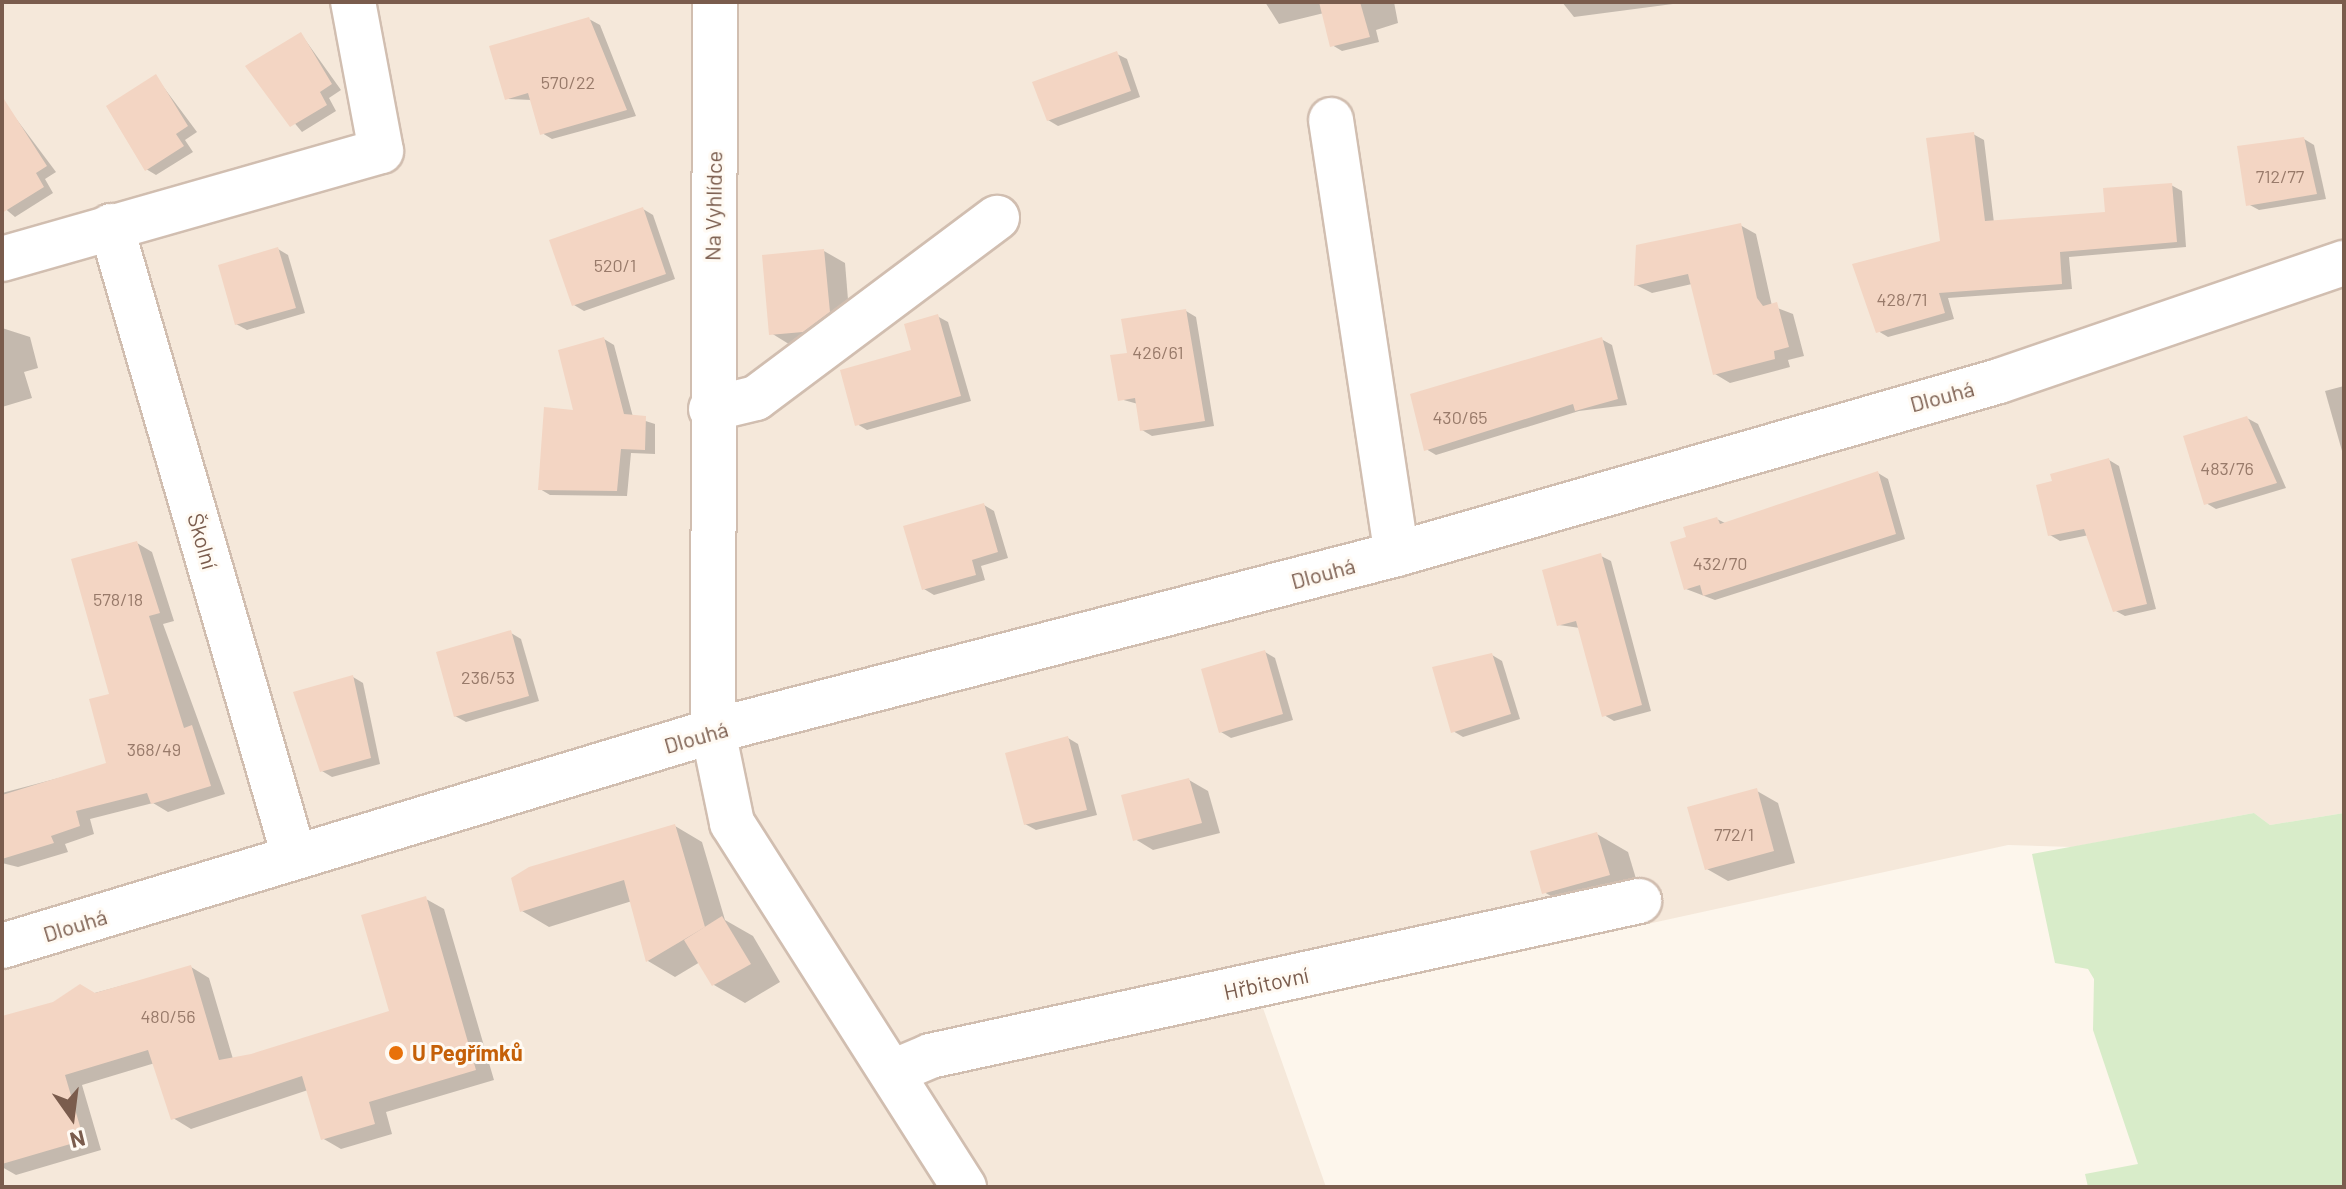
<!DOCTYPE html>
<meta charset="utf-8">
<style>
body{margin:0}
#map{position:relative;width:2346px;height:1189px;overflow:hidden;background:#fdf6ec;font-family:Barlow,sans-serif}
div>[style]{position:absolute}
.residential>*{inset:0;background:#f5e8da}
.green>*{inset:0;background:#d8ecc9}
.shadow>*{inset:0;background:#0003}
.building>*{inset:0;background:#f3d5c3}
.roads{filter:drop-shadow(2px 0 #d1beb0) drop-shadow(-2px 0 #d1beb0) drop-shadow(0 2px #d1beb0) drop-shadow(0 -2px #d1beb0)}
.minor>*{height:44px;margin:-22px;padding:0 22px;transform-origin:22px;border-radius:22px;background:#fff}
.dots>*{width:22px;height:22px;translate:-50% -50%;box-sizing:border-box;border:4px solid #fffaf3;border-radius:50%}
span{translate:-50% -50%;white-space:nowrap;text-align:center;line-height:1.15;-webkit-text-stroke:6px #fffaf3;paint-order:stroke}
.number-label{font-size:18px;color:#987a6a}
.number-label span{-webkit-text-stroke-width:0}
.street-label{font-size:22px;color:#7a5c4d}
.food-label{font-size:22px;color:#c56008;font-weight:700}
.left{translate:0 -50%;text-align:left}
.frame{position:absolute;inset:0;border:4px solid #7a5c4d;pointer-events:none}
.north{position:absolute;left:32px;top:1077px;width:80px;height:80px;-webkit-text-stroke:6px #fffaf3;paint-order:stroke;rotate:166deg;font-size:22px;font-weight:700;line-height:32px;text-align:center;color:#7a5c4d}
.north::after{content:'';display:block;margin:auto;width:28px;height:36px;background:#7a5c4d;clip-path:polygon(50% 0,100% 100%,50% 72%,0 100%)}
</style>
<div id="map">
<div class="residential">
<div style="clip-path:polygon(2px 2px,2344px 2px,2344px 813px,2270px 825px,2254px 813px,2072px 847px,2008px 845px,1263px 1008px,1326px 1187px,2px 1187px)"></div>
</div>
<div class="green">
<div style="clip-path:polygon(2254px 813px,2270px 825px,2344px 813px,2344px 1187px,2088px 1187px,2085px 1174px,2138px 1164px,2093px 1030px,2094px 979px,2088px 969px,2055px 963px,2032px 854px)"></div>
</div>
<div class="shadow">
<div style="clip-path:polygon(1265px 2px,1394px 2px,1398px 23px,1376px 30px,1379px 42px,1342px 51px,1332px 45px,1324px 13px,1279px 24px)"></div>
<div style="clip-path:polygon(1562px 2px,1688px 2px,1574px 17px)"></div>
<div style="clip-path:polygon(589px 19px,600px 25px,636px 116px,552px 139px,542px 133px,532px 100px,507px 99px)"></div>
<div style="clip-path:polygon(301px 34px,341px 90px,329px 98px,336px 111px,302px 132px,248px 67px)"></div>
<div style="clip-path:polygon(1117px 54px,1127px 59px,1140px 97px,1058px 126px,1048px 120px)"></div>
<div style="clip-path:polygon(156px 77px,197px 132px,185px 140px,193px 152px,156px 175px,146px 169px)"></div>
<div style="clip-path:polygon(14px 116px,56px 172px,45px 179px,53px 193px,15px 217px,2px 206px,2px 124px)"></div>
<div style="clip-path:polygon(1973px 134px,1984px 140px,1994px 223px,2107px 214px,2171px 185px,2182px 191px,2186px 247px,2069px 257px,2072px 289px,1948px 298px,1954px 319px,1888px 337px,1878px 331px,1942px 242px)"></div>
<div style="clip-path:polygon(2304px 139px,2314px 145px,2326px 199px,2259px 210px,2248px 204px)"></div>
<div style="clip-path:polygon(643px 209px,653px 215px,675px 279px,584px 311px,574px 305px)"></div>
<div style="clip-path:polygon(1740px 225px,1756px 234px,1772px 306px,1793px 314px,1804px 356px,1788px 360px,1790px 367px,1730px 383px,1715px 374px,1692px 284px,1652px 293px,1636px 285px)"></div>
<div style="clip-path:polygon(278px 249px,288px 255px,305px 313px,247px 330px,236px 324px)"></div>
<div style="clip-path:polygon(824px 251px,845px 263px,850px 324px,792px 346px,771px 333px)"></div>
<div style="clip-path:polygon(1186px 311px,1196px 317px,1214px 426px,1152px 436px,1142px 430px,1138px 404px,1120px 399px,1129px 354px)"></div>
<div style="clip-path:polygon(937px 316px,948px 322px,971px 401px,867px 430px,857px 424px)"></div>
<div style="clip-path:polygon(2px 328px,30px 337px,38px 368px,24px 372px,32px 398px,2px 407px)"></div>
<div style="clip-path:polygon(604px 339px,614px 345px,633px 417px,655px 424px,655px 454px,631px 453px,627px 496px,550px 495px,540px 489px)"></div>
<div style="clip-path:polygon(1601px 339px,1612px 345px,1627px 405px,1579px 411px,1436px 455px,1426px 449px)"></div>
<div style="clip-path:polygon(2344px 386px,2344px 458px,2325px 391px)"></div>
<div style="clip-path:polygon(2247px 418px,2258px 424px,2286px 488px,2216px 509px,2206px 503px)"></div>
<div style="clip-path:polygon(2109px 460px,2119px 466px,2156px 609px,2125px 616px,2114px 610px,2089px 535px,2060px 541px,2050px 535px)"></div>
<div style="clip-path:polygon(1878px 473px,1888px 479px,1905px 539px,1715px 600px,1686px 589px,1689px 539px,1717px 519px,1727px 524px)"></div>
<div style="clip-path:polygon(984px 505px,994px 511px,1008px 558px,981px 566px,985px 580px,934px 595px,924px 589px)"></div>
<div style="clip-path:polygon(137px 543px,152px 552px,174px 621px,163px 624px,225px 794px,168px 812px,153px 803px,90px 819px,94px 834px,65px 844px,68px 852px,18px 867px,2px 863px,2px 793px,108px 765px,112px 695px)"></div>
<div style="clip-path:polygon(1601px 556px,1611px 561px,1651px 711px,1614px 721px,1604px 715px,1580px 628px,1559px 625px)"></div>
<div style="clip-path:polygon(511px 633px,521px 639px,539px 701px,466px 722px,455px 716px)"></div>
<div style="clip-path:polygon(1265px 652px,1275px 658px,1293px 720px,1231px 738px,1221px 732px)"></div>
<div style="clip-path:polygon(1492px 655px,1502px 661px,1520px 719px,1463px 737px,1453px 731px)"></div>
<div style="clip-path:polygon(353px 677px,363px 683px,380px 764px,332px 777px,322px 771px)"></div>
<div style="clip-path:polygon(1068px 738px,1078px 744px,1097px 815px,1036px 830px,1025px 824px)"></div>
<div style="clip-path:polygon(1189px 780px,1208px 791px,1220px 833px,1153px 850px,1135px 839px)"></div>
<div style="clip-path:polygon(1757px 791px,1778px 803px,1795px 863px,1728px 881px,1707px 869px)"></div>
<div style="clip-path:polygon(675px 826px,702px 842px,725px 920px,753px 936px,780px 982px,745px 1003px,714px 985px,700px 962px,675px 977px,648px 961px,632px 901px,549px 927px,522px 911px)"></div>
<div style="clip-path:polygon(1597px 834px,1628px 852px,1640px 892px,1575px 910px,1544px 892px)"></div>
<div style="clip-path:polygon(426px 899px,444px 909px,494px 1080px,386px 1112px,392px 1134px,341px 1149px,322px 1138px,308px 1090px,191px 1129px,173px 1118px,155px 1063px,82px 1085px,101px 1150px,16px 1175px,2px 1167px,2px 1018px,191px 967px,209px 978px,233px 1059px,251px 1056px,391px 1013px)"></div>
</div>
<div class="building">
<div style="clip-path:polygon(1319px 2px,1360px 2px,1370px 37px,1330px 47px)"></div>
<div style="clip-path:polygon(589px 17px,627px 110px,540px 135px,528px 93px,505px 100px,489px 46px)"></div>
<div style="clip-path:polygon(301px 32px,332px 84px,320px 92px,327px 105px,290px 127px,245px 66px)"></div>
<div style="clip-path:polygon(1117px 51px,1131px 91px,1047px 121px,1032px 82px)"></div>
<div style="clip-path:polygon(156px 74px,188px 126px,176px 134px,184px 146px,145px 171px,106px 106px)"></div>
<div style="clip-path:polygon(2px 96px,47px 166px,36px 173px,44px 187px,2px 213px)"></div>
<div style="clip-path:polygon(1974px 132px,1985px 221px,2105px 212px,2103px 188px,2172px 183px,2177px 242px,2060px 252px,2062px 284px,1939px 293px,1945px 313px,1876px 333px,1852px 264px,1940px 241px,1926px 138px)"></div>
<div style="clip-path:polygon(2304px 137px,2317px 194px,2246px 206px,2237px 146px)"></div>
<div style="clip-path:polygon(643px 207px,666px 274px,572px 306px,549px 240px)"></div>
<div style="clip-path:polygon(1741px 223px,1757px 298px,1763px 306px,1777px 302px,1789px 347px,1774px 351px,1775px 359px,1713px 375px,1688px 274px,1634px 286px,1636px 245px)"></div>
<div style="clip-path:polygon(278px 247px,296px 308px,235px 325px,218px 265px)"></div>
<div style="clip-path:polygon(824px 249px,830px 312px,803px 332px,769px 335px,762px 255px)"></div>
<div style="clip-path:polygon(1186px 309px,1205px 421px,1140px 431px,1135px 398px,1118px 401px,1110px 355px,1127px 353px,1121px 319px)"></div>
<div style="clip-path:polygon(938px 314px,961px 396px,855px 426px,840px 370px,911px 350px,904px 324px)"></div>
<div style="clip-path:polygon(604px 337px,624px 414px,646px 416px,645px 450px,621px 449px,617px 491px,538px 490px,544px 407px,573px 410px,558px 350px)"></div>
<div style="clip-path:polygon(1602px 337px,1618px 399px,1575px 411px,1573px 404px,1424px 451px,1410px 394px)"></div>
<div style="clip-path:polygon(2247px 416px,2277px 483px,2204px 505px,2183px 436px)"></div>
<div style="clip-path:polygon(2109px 458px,2147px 604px,2113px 612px,2084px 529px,2048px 536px,2036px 485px,2052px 481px,2050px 474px)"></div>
<div style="clip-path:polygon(1878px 471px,1896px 534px,1703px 596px,1700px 585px,1684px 590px,1670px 542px,1686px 537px,1683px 527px,1717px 517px,1720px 524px)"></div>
<div style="clip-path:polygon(984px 503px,998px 552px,972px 560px,976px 575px,922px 590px,903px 526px)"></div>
<div style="clip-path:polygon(137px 541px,160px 613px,149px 616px,184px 728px,192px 725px,211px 786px,151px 804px,147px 793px,76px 811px,80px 826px,51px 836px,54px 843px,2px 859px,2px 795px,106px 763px,89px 699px,109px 694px,71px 559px)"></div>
<div style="clip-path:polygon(1601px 553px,1642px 705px,1602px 717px,1576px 621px,1557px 626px,1542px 570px)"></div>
<div style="clip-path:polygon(511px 630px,529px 696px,454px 717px,436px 652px)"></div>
<div style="clip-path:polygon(1265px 650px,1283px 714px,1219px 733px,1201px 669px)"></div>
<div style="clip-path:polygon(1492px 653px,1511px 714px,1451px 733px,1432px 667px)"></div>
<div style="clip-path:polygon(353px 675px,371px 758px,320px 772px,293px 692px)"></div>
<div style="clip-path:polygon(1068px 736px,1087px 810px,1024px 825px,1005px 753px)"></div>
<div style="clip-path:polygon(1189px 778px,1202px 823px,1133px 841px,1121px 795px)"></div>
<div style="clip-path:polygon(1757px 788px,1774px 851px,1705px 870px,1687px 807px)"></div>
<div style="clip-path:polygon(675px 824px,705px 927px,646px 962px,624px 880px,520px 912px,511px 878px,529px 867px)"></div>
<div style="clip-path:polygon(1597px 832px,1610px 875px,1542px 894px,1530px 851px)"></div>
<div style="clip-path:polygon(426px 896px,476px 1070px,369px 1102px,375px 1124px,321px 1140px,302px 1076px,171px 1120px,148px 1050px,65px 1075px,84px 1140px,2px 1164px,2px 1016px,53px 1002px,80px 984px,95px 993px,191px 965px,219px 1060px,251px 1054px,389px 1011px,361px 915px)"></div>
<div style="clip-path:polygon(722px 916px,751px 964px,712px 986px,684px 940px)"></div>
</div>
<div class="roads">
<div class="minor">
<div style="left:715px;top:2px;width:729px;rotate:90.16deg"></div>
<div style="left:713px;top:731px;width:94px;rotate:78.3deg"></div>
<div style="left:732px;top:823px;width:432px;rotate:57.5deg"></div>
<div style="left:1331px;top:120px;width:439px;rotate:81.4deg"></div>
<div style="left:111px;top:226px;width:656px;rotate:73.8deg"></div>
<div style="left:2px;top:259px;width:394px;rotate:-15.9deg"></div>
<div style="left:381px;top:151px;width:152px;rotate:-100.6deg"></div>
<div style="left:711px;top:409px;width:46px;rotate:-13.7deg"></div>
<div style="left:756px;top:398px;width:301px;rotate:-36.8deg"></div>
<div style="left:2px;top:946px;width:743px;rotate:-16.82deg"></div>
<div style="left:713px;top:731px;width:707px;rotate:-14.51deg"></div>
<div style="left:1397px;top:554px;width:626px;rotate:-16.03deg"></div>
<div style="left:1999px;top:381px;width:365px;rotate:-18.9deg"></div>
<div style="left:895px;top:1071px;width:38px;rotate:-23deg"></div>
<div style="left:930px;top:1056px;width:726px;rotate:-12.33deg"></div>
</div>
</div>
<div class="dots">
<div style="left:396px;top:1053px;background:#e8710a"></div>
</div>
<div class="number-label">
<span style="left:568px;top:82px">570/22</span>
<span style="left:2280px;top:176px">712/77</span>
<span style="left:615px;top:265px">520/1</span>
<span style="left:1902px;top:299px">428/71</span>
<span style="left:1158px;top:352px">426/61</span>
<span style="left:1460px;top:417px">430/65</span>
<span style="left:2227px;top:468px">483/76</span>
<span style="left:1720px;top:563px">432/70</span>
<span style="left:118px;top:599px">578/18</span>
<span style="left:488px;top:677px">236/53</span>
<span style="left:154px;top:749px">368/49</span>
<span style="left:1734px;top:834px">772/1</span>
<span style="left:168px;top:1016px">480/56</span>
</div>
<div class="street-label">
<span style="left:713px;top:206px;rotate:-89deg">Na Vyhlídce</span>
<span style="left:1942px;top:396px;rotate:-15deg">Dlouhá</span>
<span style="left:203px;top:541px;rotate:74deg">Školní</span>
<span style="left:1323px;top:573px;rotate:-15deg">Dlouhá</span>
<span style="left:696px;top:737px;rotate:-16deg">Dlouhá</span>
<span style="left:75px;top:925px;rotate:-17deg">Dlouhá</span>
<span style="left:1266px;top:983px;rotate:-12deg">Hřbitovní</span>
</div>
<div class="food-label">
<span class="left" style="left:412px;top:1053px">U Pegřímků</span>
</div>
<div class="frame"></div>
<div class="north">N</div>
</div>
